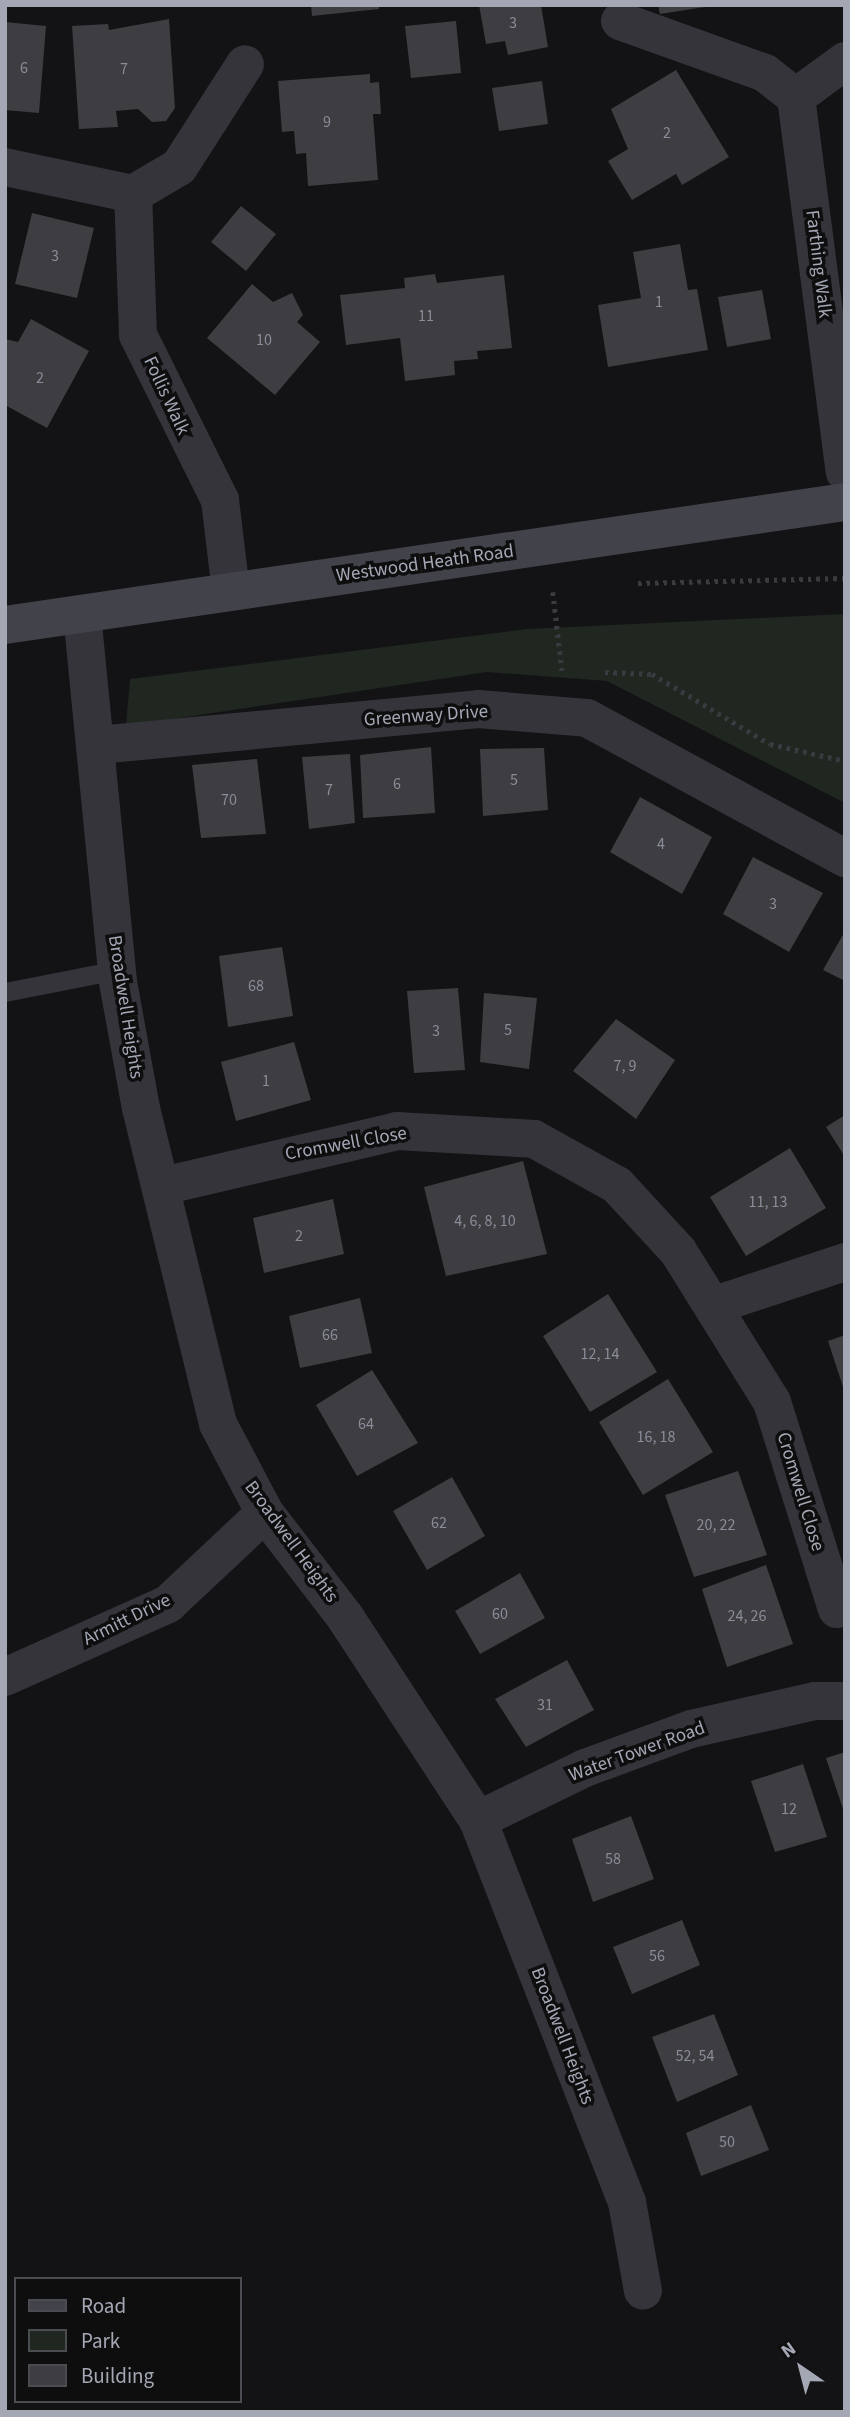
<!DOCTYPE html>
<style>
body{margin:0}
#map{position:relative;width:850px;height:2417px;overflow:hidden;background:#131315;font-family:"Source Sans 3",sans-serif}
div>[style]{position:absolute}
.green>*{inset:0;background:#1f2720}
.building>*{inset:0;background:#3d3d42}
.path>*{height:4.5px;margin-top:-2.25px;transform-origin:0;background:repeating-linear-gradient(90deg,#3a3b41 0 3.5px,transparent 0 8.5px)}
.lane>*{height:19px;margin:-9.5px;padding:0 9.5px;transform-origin:9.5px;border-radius:9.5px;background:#34343a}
.street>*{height:38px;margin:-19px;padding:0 19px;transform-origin:19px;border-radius:19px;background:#34343a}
.secondary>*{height:38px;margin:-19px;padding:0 19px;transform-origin:19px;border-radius:19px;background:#42434a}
span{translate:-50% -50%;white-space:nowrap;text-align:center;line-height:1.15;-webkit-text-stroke:7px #0e0e0f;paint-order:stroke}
.number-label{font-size:16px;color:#8a8d98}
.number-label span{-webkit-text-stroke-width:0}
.street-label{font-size:19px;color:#a4a8b5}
.frame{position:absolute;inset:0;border:7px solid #a4a8b5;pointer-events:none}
.legend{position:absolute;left:14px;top:2277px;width:228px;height:126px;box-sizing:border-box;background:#0e0e0f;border:2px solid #4a4c51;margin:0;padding:9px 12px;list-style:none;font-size:21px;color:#a4a8b5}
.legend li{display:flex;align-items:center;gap:14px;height:35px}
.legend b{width:35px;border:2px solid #4a4c51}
.north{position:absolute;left:766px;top:2333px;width:70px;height:70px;-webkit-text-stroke:5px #0e0e0f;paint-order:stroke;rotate:325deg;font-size:19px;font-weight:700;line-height:28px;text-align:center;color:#a4a8b5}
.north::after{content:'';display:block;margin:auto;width:24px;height:32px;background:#a4a8b5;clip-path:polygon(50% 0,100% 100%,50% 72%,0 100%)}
</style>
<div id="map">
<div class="green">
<div style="clip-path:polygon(845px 614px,845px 803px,607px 681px,487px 672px,126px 726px,130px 679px,527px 629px)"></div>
</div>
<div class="building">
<div style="clip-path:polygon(311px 5px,379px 5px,379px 9px,312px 16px)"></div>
<div style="clip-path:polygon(479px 5px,541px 5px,548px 47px,508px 55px,505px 41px,486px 44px)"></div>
<div style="clip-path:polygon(658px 5px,705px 5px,705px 7px,660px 14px)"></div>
<div style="clip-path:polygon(169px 19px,175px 108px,166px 121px,152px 122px,138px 109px,116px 111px,118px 127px,79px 129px,72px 26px,108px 24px,109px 30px)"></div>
<div style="clip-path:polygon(456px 21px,461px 73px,411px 78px,405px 26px)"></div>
<div style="clip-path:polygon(5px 22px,46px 26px,39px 113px,5px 110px)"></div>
<div style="clip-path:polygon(676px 70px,729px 157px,682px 185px,676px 174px,632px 200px,608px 161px,628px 149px,611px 109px)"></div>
<div style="clip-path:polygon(370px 74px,370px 83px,379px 82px,381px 114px,373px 114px,378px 180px,308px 186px,306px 153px,296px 154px,294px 131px,282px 132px,278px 81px)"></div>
<div style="clip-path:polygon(542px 81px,548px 124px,499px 131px,492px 88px)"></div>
<div style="clip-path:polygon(241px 206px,276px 234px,246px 271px,211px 242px)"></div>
<div style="clip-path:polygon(32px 213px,94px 228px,77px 298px,15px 284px)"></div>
<div style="clip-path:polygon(680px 244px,688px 290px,697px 289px,708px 350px,608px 367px,598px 305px,641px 298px,633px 252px)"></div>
<div style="clip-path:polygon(435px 274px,437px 283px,504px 275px,512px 348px,477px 351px,478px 359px,454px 361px,455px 375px,405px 381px,400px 338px,346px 345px,340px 295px,405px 288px,404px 278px)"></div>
<div style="clip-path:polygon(252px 284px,273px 302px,292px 293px,303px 315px,297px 322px,320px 342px,275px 395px,207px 338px)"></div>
<div style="clip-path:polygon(762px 290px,771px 339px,727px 347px,718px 297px)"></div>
<div style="clip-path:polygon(31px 319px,89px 351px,47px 428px,5px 405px,5px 339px,18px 342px)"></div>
<div style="clip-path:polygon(431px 747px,435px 813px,363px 818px,360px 755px)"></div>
<div style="clip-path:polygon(544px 748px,548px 810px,483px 816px,480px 749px)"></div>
<div style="clip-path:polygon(350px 754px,355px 823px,309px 829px,302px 757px)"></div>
<div style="clip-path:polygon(257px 759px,266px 834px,201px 838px,192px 765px)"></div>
<div style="clip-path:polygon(640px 797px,712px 837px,682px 894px,610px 852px)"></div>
<div style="clip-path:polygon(753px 857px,823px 893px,789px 952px,723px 914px)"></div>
<div style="clip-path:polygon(845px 931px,845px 981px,823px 970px)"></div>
<div style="clip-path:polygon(282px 947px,293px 1016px,228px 1027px,219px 956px)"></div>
<div style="clip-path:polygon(458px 988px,465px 1070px,414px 1073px,407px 991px)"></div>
<div style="clip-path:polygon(484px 993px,537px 998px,529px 1069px,480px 1062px)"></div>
<div style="clip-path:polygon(616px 1019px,675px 1060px,636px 1119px,573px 1071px)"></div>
<div style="clip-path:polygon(294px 1042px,311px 1100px,236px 1121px,221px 1062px)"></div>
<div style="clip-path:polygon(845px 1115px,845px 1157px,826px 1127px)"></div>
<div style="clip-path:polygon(790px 1148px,826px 1208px,746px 1256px,710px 1197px)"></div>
<div style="clip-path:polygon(523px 1161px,547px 1254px,446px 1276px,424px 1187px)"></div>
<div style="clip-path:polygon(333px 1199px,344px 1254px,264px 1273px,253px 1218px)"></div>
<div style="clip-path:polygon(608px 1294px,657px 1372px,590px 1412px,543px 1336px)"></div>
<div style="clip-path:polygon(360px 1298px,372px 1353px,300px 1368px,289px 1316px)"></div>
<div style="clip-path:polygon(845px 1335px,845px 1390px,844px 1390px,828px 1341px)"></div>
<div style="clip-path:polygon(372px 1370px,418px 1443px,357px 1476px,316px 1405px)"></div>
<div style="clip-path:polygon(668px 1379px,713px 1452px,643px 1495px,599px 1422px)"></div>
<div style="clip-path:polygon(738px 1471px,767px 1555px,694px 1577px,665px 1495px)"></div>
<div style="clip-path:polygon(452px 1477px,485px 1536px,427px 1570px,393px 1511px)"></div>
<div style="clip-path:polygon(766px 1565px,793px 1644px,727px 1667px,702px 1589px)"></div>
<div style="clip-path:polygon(520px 1573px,545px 1618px,480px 1654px,455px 1611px)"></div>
<div style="clip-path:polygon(567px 1660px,594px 1710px,526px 1747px,495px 1699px)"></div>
<div style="clip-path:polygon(845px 1752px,845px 1812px,844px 1812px,826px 1758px)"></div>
<div style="clip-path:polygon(803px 1764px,827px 1837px,775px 1852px,751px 1781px)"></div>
<div style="clip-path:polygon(631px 1816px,654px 1879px,593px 1902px,572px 1839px)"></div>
<div style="clip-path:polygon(682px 1920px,700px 1965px,632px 1994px,613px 1947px)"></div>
<div style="clip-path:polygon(714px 2014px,738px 2075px,677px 2102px,652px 2037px)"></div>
<div style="clip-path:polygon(751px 2105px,769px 2150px,701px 2176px,686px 2133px)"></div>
</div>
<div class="path">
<div style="left:638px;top:583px;width:207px;rotate:-1.4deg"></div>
<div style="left:553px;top:592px;width:79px;rotate:83.4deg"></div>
<div style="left:605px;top:672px;width:47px;rotate:2.4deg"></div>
<div style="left:652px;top:674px;width:137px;rotate:30.7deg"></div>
<div style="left:770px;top:744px;width:77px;rotate:12.8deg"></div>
</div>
<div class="lane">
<div style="left:5px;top:992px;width:114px;rotate:-11.1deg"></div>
</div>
<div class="street">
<div style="left:620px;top:21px;width:154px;rotate:19.7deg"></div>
<div style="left:765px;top:73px;width:39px;rotate:38deg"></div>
<div style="left:845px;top:61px;width:61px;rotate:143.7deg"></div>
<div style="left:796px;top:97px;width:378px;rotate:82.6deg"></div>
<div style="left:5px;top:167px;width:131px;rotate:11.9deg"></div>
<div style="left:231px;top:592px;width:93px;rotate:-96.8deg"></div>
<div style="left:220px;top:500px;width:184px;rotate:-116.4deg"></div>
<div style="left:138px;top:335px;width:141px;rotate:-92deg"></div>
<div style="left:133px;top:194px;width:53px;rotate:-30.4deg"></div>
<div style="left:179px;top:167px;width:122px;rotate:-57.3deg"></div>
<div style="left:82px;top:614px;width:370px;rotate:84.4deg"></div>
<div style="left:118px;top:982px;width:128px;rotate:79.7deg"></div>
<div style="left:141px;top:1108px;width:325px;rotate:76.3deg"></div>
<div style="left:218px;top:1424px;width:101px;rotate:62.2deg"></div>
<div style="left:265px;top:1513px;width:131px;rotate:52.4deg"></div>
<div style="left:345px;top:1617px;width:243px;rotate:56.8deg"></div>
<div style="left:478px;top:1820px;width:410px;rotate:68.7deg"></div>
<div style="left:627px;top:2202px;width:90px;rotate:79.8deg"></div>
<div style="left:98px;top:745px;width:382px;rotate:-5.4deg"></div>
<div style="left:478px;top:709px;width:109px;rotate:4.7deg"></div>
<div style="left:587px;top:718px;width:294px;rotate:28.5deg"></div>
<div style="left:163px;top:1186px;width:240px;rotate:-13.2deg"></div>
<div style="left:397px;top:1131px;width:137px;rotate:3.3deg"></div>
<div style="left:534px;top:1139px;width:95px;rotate:29deg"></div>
<div style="left:617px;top:1185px;width:90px;rotate:47.3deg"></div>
<div style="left:678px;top:1251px;width:178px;rotate:58.1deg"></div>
<div style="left:772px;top:1402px;width:217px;rotate:72.6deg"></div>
<div style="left:715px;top:1305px;width:137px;rotate:-18.3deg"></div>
<div style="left:5px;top:1677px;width:179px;rotate:-24.1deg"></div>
<div style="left:168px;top:1604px;width:133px;rotate:-43.2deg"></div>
<div style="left:478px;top:1820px;width:119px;rotate:-25.9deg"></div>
<div style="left:585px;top:1768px;width:113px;rotate:-20.2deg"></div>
<div style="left:691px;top:1729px;width:127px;rotate:-12.7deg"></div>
<div style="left:815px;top:1701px;width:30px"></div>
</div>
<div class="secondary">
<div style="left:5px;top:625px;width:849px;rotate:-8.33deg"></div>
</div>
<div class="number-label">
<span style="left:513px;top:23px">3</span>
<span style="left:24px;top:68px">6</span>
<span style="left:124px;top:69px">7</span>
<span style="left:327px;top:122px">9</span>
<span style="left:667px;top:133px">2</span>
<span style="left:55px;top:256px">3</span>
<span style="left:659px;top:302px">1</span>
<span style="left:426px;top:316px">11</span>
<span style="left:264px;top:340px">10</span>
<span style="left:40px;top:378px">2</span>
<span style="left:514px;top:780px">5</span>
<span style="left:397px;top:784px">6</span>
<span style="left:329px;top:790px">7</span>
<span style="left:229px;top:800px">70</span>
<span style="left:661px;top:844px">4</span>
<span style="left:773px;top:904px">3</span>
<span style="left:256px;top:986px">68</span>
<span style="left:508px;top:1030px">5</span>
<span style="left:436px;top:1031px">3</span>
<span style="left:625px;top:1066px">7, 9</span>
<span style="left:266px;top:1081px">1</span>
<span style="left:768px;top:1202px">11, 13</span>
<span style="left:485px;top:1221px">4, 6, 8, 10</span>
<span style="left:299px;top:1236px">2</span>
<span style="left:330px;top:1335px">66</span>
<span style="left:600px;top:1354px">12, 14</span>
<span style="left:366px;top:1424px">64</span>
<span style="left:656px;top:1437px">16, 18</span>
<span style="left:439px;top:1523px">62</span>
<span style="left:716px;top:1525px">20, 22</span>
<span style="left:500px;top:1614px">60</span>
<span style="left:747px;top:1616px">24, 26</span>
<span style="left:545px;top:1705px">31</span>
<span style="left:789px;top:1809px">12</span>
<span style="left:613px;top:1859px">58</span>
<span style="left:657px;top:1956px">56</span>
<span style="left:695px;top:2056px">52, 54</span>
<span style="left:727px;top:2142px">50</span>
</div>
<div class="street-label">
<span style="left:818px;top:264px;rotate:83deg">Farthing Walk</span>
<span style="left:166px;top:396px;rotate:65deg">Follis Walk</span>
<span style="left:425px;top:564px;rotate:-8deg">Westwood Heath Road</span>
<span style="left:426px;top:716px;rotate:-4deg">Greenway Drive</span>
<span style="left:125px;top:1007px;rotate:81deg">Broadwell Heights</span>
<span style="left:346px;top:1144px;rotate:-10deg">Cromwell Close</span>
<span style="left:800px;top:1492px;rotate:73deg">Cromwell Close</span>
<span style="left:291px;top:1542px;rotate:54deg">Broadwell Heights</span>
<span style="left:127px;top:1620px;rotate:-26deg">Armitt Drive</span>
<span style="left:637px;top:1752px;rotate:-20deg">Water Tower Road</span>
<span style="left:562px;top:2036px;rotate:69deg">Broadwell Heights</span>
</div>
<div class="frame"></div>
<ul class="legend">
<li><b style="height:9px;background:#42434a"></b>Road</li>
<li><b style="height:19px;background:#1f2720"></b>Park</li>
<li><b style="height:19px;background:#3d3d42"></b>Building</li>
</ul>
<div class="north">N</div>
</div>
